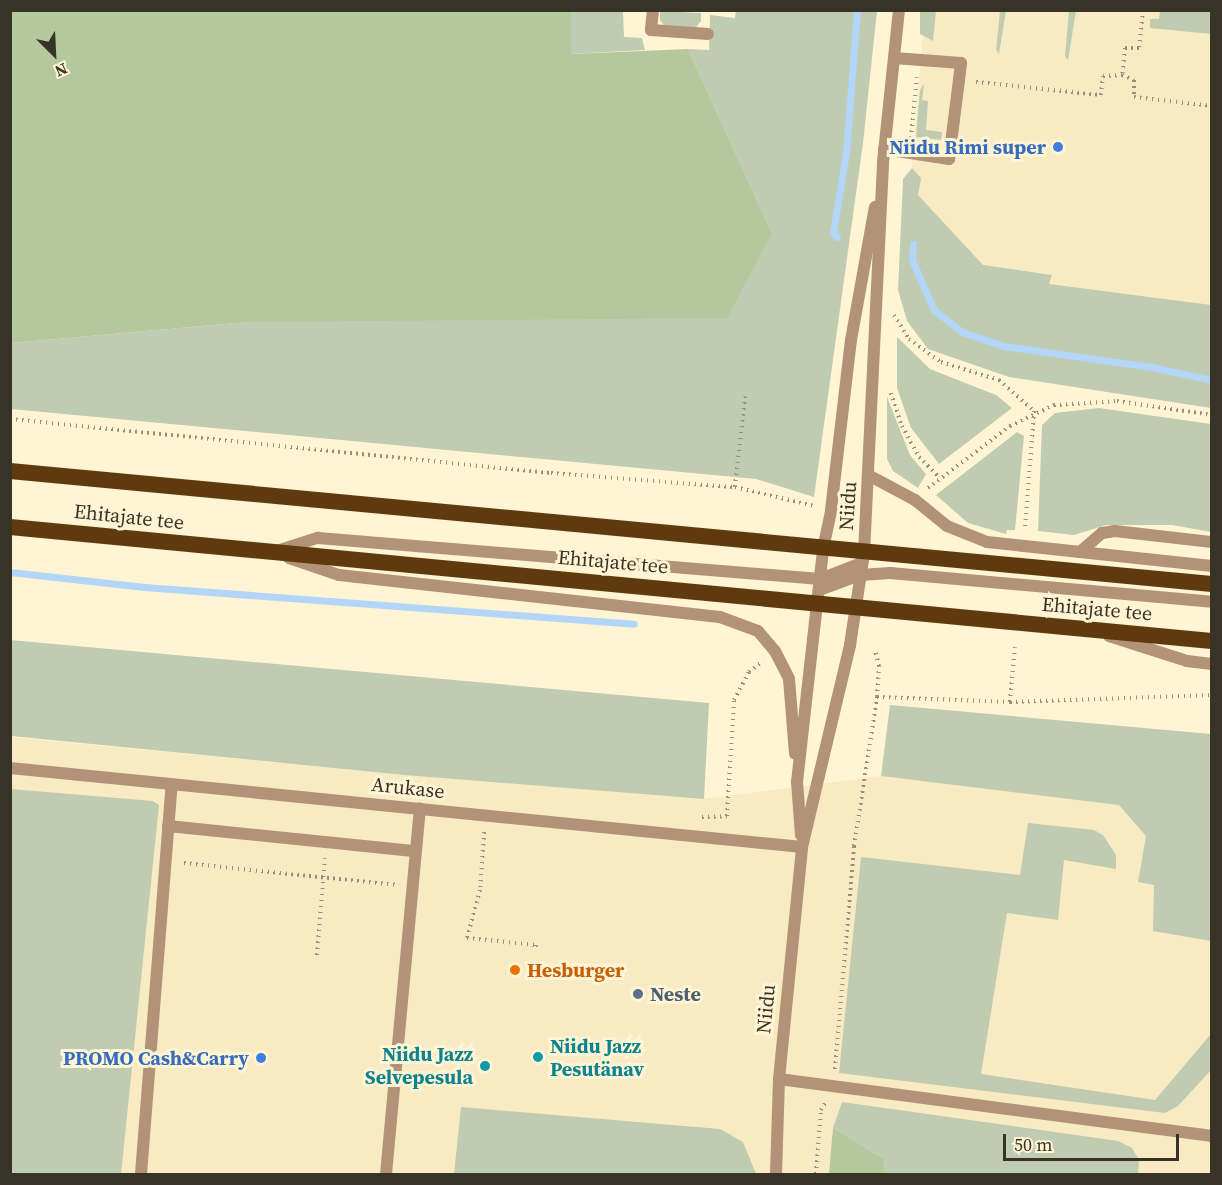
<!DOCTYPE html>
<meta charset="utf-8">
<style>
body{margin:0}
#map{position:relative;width:1222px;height:1185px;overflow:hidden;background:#fff4d3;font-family:"Source Serif 4",serif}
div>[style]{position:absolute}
.built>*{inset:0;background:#f8eac2}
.green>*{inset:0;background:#c0ccb2}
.forest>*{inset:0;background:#b4c79d}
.stream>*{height:7px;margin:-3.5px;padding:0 3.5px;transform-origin:3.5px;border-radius:3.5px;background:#b3d5f8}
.path>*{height:4px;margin-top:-2px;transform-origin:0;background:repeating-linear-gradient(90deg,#979079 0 1.5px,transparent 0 6px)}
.service>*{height:12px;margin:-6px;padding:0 6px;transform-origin:6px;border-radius:6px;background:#b29377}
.minor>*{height:12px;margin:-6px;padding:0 6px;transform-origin:6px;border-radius:6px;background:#b29377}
.tertiary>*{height:12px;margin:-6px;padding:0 6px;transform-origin:6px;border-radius:6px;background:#b29377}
.trunk>*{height:16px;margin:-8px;padding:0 8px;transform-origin:8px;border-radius:8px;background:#603a0f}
.dots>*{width:16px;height:16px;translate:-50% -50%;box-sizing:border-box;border:3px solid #fff4d3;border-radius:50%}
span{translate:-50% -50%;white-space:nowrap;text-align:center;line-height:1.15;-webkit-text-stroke:6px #fff4d3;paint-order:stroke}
.shop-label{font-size:20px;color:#366cbe;font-weight:700}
.right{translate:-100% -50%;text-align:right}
.street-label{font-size:20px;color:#373326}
.food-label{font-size:20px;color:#c56008;font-weight:700}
.left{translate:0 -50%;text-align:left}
.service-label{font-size:20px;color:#4e5e75;font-weight:700}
.culture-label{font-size:20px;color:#0d838f;font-weight:700}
.frame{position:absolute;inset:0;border:12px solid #373326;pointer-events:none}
.north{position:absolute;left:24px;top:24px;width:60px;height:60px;-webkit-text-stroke:4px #fff4d3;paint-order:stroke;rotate:156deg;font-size:16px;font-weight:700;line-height:24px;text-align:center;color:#373326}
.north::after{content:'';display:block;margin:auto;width:21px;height:27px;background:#373326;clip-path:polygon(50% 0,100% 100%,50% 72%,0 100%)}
.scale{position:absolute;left:1003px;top:1134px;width:176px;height:27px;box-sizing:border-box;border:3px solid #373326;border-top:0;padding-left:8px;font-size:18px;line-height:21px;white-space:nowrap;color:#373326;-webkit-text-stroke:4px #fff4d3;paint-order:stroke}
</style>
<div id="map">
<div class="built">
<div style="clip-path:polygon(925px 11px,1211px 11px,1211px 364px,950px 311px,911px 179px)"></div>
<div style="clip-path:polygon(10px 737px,404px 775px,704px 799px,881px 776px,1211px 815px,1211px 1174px,11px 1174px)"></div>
</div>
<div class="green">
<div style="clip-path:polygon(571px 11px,623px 11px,624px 37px,642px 38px,645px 50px,571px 54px)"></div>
<div style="clip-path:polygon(660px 11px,701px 13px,701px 21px,695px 29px,666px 28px,660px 20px)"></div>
<div style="clip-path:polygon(736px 11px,877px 11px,863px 143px,814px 497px,756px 479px,11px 409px,11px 343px,248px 322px,772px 233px,688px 49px,709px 50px,710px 15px,735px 18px)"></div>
<div style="clip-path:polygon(920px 11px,936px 11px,933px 41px,920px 34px)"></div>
<div style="clip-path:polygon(1000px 11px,1006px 11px,999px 54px,996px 50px)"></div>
<div style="clip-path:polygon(1069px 11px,1076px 11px,1068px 60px,1065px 56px)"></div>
<div style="clip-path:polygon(1160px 11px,1211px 11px,1211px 34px,1150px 28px,1150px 19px,1159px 19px)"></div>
<div style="clip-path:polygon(924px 84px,922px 100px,928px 101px,926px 130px,942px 132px,941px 140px,916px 137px,920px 90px)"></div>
<div style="clip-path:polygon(912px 168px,921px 178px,918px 195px,983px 265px,1052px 275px,1049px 284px,1211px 305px,1211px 408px,1009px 377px,928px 349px,907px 321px,898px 290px,903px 179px)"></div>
<div style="clip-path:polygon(897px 337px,930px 369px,996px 395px,1012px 408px,939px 464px,911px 428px,897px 388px)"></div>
<div style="clip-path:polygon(887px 397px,910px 455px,926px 474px,918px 488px,893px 471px,887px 459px)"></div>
<div style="clip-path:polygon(1099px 408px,1211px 424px,1211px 532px,1172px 525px,1106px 525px,1074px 535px,1038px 531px,1042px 425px,1055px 413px)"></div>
<div style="clip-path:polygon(1017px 432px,1024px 436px,1015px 530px,1007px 530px,1006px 534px,968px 523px,936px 495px)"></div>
<div style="clip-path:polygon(10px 640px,709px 703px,704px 799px,404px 775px,11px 736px)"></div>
<div style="clip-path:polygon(890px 705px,1211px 734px,1211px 941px,1153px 931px,1154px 885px,1138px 882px,1146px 836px,1119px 805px,881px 776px)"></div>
<div style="clip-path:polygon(11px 789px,153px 801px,159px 805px,121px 1174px,11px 1174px)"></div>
<div style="clip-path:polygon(1028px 823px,1094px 830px,1103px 835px,1116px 855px,1116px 869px,1064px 860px,1058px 920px,1007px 913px,981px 1074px,1155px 1100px,1211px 1034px,1211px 1070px,1178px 1106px,1165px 1113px,839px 1073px,861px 857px,1020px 875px)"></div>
<div style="clip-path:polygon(842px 1102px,1118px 1141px,1132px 1148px,1139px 1160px,1138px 1174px,885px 1174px,884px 1159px,833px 1128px)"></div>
<div style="clip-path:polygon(461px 1107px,720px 1129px,743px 1142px,756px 1174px,454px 1174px)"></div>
</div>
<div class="forest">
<div style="clip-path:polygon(11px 10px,571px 11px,571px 54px,688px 49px,772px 233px,727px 318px,248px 322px,11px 343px)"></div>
<div style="clip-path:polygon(833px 1128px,884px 1159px,885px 1174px,829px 1174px)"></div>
</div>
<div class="stream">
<div style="left:837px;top:237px;width:6px;rotate:-129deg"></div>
<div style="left:833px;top:232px;width:80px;rotate:-80.7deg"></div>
<div style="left:846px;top:153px;width:143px;rotate:-85.6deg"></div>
<div style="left:913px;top:244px;width:16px;rotate:94deg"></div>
<div style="left:912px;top:260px;width:55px;rotate:66.3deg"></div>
<div style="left:934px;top:310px;width:36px;rotate:38deg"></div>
<div style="left:962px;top:332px;width:44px;rotate:18.4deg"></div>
<div style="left:1004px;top:346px;width:148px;rotate:8.1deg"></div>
<div style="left:1151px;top:367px;width:62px;rotate:12deg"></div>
<div style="left:10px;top:572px;width:135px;rotate:6.4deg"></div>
<div style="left:144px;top:587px;width:491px;rotate:4.3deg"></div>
</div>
<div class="path">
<div style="left:1143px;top:10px;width:38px;rotate:96deg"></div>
<div style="left:1139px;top:48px;width:14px;rotate:180deg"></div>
<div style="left:1125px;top:48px;width:27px;rotate:96deg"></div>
<div style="left:1122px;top:75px;width:13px;rotate:23deg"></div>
<div style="left:1134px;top:80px;width:17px;rotate:90deg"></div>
<div style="left:1134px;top:97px;width:79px;rotate:6.6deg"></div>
<div style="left:976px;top:82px;width:126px;rotate:5.9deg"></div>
<div style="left:1101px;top:95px;width:19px;rotate:-84deg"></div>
<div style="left:1103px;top:76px;width:19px;rotate:-3deg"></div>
<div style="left:911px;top:138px;width:61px;rotate:-84.4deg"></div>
<div style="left:894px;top:315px;width:28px;rotate:58deg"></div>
<div style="left:909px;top:339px;width:39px;rotate:36deg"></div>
<div style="left:941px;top:362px;width:61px;rotate:17.2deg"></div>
<div style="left:999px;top:380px;width:47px;rotate:41.5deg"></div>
<div style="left:1034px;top:411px;width:118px;rotate:94.4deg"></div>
<div style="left:891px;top:393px;width:35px;rotate:72deg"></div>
<div style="left:902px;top:426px;width:35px;rotate:61deg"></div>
<div style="left:919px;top:457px;width:28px;rotate:45deg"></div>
<div style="left:10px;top:419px;width:544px;rotate:5.7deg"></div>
<div style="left:551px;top:473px;width:185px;rotate:4.4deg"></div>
<div style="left:735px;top:487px;width:81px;rotate:13.5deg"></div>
<div style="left:735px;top:487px;width:91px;rotate:-83.7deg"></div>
<div style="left:928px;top:488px;width:103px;rotate:-37.1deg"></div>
<div style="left:1010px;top:426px;width:49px;rotate:-25.5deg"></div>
<div style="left:1054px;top:405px;width:63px;rotate:-3.6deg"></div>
<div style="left:1117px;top:401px;width:96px;rotate:8.4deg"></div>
<div style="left:877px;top:697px;width:133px;rotate:2.2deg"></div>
<div style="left:1010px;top:702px;width:202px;rotate:-2deg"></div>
<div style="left:1010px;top:702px;width:55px;rotate:-84.8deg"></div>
<div style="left:702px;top:817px;width:25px;rotate:-2deg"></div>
<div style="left:727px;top:816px;width:116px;rotate:-86.5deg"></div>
<div style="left:734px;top:700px;width:32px;rotate:-62deg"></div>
<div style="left:749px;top:672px;width:18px;rotate:-38deg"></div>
<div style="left:484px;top:832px;width:58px;rotate:93.9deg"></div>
<div style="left:480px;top:890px;width:50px;rotate:105.2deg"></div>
<div style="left:467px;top:938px;width:69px;rotate:5.8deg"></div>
<div style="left:536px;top:945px;width:5px;rotate:101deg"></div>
<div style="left:184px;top:863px;width:214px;rotate:5.9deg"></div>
<div style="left:317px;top:955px;width:97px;rotate:-85.3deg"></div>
<div style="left:835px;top:1069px;width:224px;rotate:-85.1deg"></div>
<div style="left:854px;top:846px;width:151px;rotate:-81.2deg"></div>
<div style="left:877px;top:697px;width:31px;rotate:-86deg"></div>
<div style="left:879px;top:666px;width:16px;rotate:-104deg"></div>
<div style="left:816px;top:1174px;width:64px;rotate:-85.5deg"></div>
<div style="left:821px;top:1110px;width:9px;rotate:-58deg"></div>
</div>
<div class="service">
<div style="left:653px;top:10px;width:20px;rotate:96deg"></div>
<div style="left:651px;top:30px;width:57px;rotate:4deg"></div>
<div style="left:884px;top:149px;width:66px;rotate:8.7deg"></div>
<div style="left:949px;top:159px;width:80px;rotate:-82.8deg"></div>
<div style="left:959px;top:80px;width:17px;rotate:-83deg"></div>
<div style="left:961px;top:63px;width:67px;rotate:-175.7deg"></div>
<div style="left:1080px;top:552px;width:29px;rotate:-41deg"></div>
<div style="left:1102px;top:533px;width:13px;rotate:-9deg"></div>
<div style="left:1115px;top:531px;width:98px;rotate:6.5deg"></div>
<div style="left:1109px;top:636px;width:82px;rotate:17.8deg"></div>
<div style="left:1187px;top:661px;width:25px;rotate:7deg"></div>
<div style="left:168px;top:826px;width:249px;rotate:5.8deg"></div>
<div style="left:779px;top:1079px;width:437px;rotate:7.5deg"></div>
<div style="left:141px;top:1174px;width:391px;rotate:-85.5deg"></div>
<div style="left:386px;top:1174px;width:367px;rotate:-84.7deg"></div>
</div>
<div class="minor">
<div style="left:10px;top:768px;width:796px;rotate:5.7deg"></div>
</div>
<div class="tertiary">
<div style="left:870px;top:476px;width:51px;rotate:28.1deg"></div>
<div style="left:915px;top:500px;width:41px;rotate:39.1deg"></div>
<div style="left:947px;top:526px;width:43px;rotate:21.8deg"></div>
<div style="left:987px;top:542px;width:226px;rotate:6.1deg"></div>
<div style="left:280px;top:550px;width:40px;rotate:-18deg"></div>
<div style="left:318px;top:538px;width:504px;rotate:4.67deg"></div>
<div style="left:820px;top:579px;width:45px;rotate:-20.9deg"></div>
<div style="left:289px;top:558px;width:53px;rotate:18.8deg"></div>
<div style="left:339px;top:575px;width:383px;rotate:6.3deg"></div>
<div style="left:720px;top:617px;width:40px;rotate:20.2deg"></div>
<div style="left:758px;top:631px;width:26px;rotate:50deg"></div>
<div style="left:775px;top:651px;width:31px;rotate:63deg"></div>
<div style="left:789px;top:679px;width:75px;rotate:85.4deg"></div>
<div style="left:819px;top:590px;width:44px;rotate:-20.1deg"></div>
<div style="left:860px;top:575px;width:30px;rotate:-4deg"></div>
<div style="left:890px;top:573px;width:323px;rotate:5.1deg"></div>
<div style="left:801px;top:835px;width:53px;rotate:-94.3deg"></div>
<div style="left:797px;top:782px;width:234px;rotate:-83.6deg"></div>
<div style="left:823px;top:549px;width:40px;rotate:-78deg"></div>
<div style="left:831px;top:510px;width:171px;rotate:-83.3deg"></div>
<div style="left:851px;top:340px;width:135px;rotate:-79.8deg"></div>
<div style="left:776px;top:1174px;width:95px;rotate:-88.2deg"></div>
<div style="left:779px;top:1079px;width:233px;rotate:-84.3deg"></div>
<div style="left:802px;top:847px;width:208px;rotate:-76.6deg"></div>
<div style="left:850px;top:645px;width:93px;rotate:-81.3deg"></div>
<div style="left:864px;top:553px;width:391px;rotate:-87.2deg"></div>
<div style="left:883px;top:162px;width:153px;rotate:-84deg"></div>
</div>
<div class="trunk">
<div style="left:10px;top:471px;width:1207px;rotate:5.37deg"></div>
<div style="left:10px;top:527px;width:1207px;rotate:5.42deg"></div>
</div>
<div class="dots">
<div style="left:1058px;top:147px;background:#3f7fe0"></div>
<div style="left:515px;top:970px;background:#e8710a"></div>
<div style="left:638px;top:994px;background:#5c6f8a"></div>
<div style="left:538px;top:1057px;background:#0f9aa8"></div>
<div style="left:261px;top:1058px;background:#3f7fe0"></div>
<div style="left:485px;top:1066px;background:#0f9aa8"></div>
</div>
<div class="shop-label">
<span class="right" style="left:1046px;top:147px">Niidu Rimi super</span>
<span class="right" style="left:249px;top:1058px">PROMO Cash&amp;Carry</span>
</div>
<div class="street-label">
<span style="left:848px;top:506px;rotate:-86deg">Niidu</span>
<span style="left:129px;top:517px;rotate:6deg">Ehitajate tee</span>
<span style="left:613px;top:562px;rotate:5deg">Ehitajate tee</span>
<span style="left:1097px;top:609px;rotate:5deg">Ehitajate tee</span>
<span style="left:408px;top:788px;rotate:6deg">Arukase</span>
<span style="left:766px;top:1009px;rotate:-84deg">Niidu</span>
</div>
<div class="food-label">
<span class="left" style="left:527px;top:970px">Hesburger</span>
</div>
<div class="service-label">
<span class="left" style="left:650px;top:994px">Neste</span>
</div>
<div class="culture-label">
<span class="left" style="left:550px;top:1058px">Niidu Jazz<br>Pesutänav</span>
<span class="right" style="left:473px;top:1066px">Niidu Jazz<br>Selvepesula</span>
</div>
<div class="frame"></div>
<div class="north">N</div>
<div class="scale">50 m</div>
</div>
